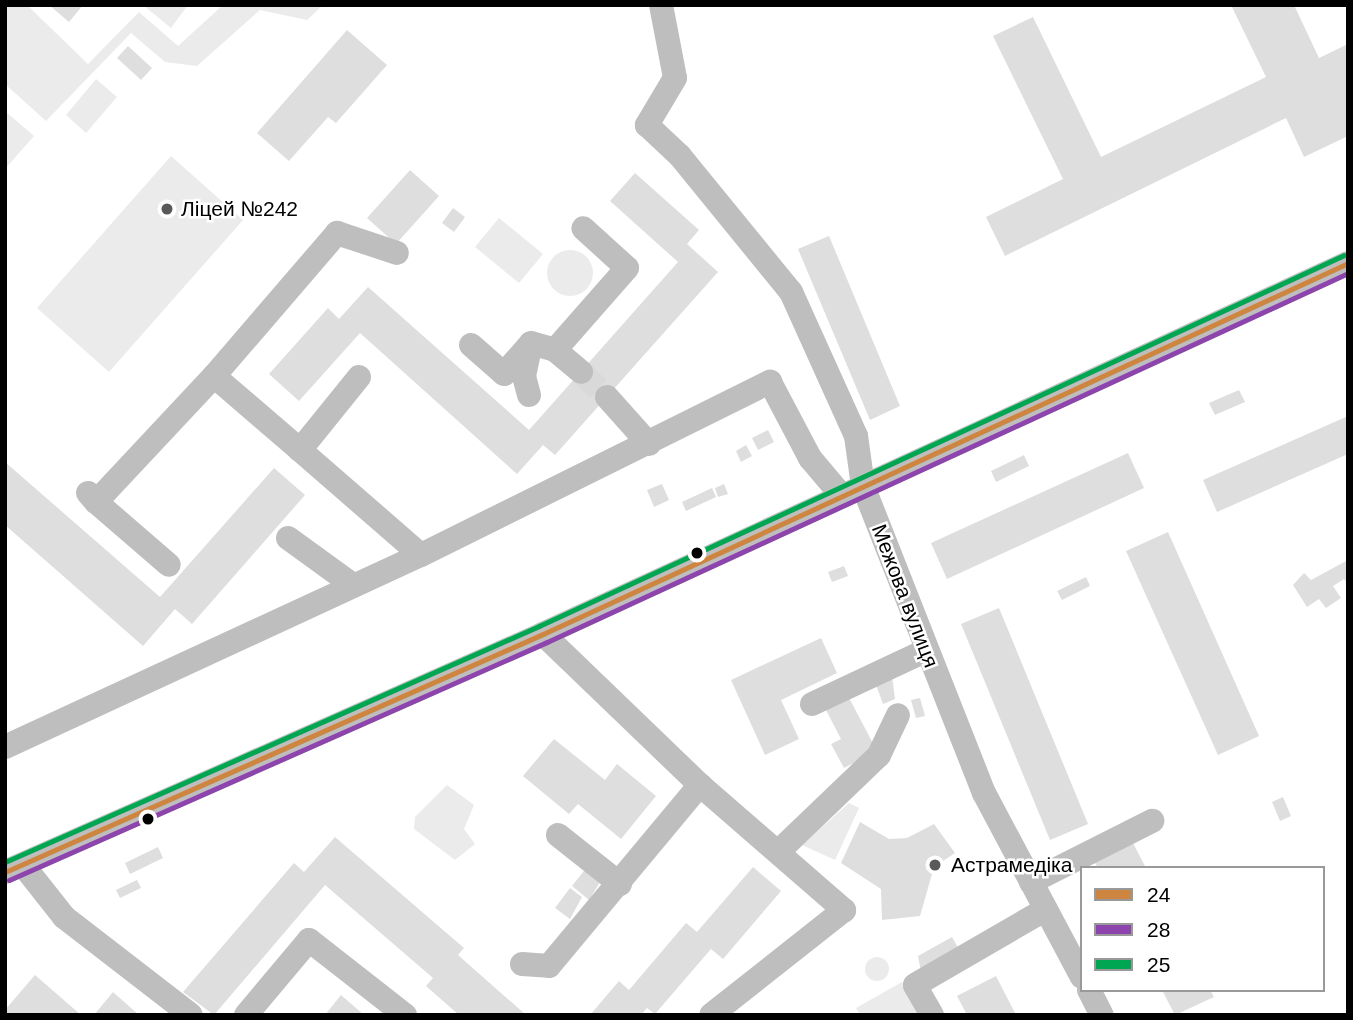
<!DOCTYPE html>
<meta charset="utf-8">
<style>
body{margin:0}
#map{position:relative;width:1353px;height:1020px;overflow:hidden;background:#fff;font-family:Arial,sans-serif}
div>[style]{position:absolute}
.green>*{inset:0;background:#ebebeb}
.round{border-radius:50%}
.building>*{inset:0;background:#dedede}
.minor-tunnel>*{height:24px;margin-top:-12px;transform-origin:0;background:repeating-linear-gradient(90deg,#d9d9d9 0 24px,transparent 0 36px)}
.minor>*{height:24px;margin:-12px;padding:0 12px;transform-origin:12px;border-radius:12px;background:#bebebe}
.bus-1>*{height:5px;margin:-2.5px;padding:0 2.5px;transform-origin:2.5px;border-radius:2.5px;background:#cd853f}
.bus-2>*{height:5px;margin:-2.5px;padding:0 2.5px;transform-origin:2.5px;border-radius:2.5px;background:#8e44ad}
.bus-3>*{height:5px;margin:-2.5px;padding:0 2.5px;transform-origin:2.5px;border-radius:2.5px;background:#00a651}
.dots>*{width:19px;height:19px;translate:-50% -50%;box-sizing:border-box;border:4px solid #fff;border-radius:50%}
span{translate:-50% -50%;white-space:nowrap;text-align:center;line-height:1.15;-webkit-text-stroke:5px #fff;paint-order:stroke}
.poi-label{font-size:21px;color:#000}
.left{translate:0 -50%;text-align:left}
.street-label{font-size:21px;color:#000}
.frame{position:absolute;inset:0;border:7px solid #000;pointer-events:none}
.legend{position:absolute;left:1080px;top:866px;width:245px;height:126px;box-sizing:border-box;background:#fff;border:2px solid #999;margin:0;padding:9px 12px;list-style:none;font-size:21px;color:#000}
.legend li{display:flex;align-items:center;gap:14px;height:35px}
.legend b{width:35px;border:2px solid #999}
</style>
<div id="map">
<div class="green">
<div style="clip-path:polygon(5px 5px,27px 5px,88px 64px,139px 12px,178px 46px,223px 5px,321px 7px,307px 20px,260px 10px,197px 66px,165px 62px,131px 33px,46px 121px,5px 84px)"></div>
<div style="clip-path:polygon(143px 5px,188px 5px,171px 28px)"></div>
<div style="clip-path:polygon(96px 79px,117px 97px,86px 133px,66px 115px)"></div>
<div style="clip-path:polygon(5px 111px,34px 136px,5px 169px)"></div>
<div style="clip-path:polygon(171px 156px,243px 220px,109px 372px,37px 308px)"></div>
<div style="clip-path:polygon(499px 218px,543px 254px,519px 283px,475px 247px)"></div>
<div class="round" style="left:547px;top:250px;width:46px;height:46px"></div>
<div style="clip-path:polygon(447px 785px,474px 805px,464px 829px,475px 844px,455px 860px,414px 829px,415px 817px)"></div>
<div style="clip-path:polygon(849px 803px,859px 808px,835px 860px,802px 845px)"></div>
<div class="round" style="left:865px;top:957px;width:24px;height:24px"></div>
<div style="clip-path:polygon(902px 982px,920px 1015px,860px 1015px,856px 1008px)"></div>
</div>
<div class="building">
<div style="clip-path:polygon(49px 5px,83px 5px,69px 22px)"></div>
<div style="clip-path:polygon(1231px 5px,1294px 5px,1319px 58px,1348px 44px,1348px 136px,1304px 157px,1286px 118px,1005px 256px,986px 217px,1063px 179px,993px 36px,1033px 17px,1101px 157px,1266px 77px)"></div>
<div style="clip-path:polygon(347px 30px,387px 65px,336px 123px,328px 117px,289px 161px,257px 133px)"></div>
<div style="clip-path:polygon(128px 46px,152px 68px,141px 80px,117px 58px)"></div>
<div style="clip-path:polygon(410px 170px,439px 196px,396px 244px,367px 218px)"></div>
<div style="clip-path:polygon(635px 173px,699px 230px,687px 244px,718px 272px,555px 455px,543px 445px,517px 474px,360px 333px,299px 401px,269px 374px,328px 308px,339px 319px,368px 287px,529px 430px,678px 262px,610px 201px)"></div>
<div style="clip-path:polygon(453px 208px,465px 217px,454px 232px,442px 223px)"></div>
<div style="clip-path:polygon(829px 236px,900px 406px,870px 420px,798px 249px)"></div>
<div style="clip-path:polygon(1239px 390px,1245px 402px,1215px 415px,1209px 403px)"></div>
<div style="clip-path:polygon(1348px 416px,1348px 454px,1217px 512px,1203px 480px)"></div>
<div style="clip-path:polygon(768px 430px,774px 442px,758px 450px,752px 438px)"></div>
<div style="clip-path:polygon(746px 445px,752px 456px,741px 462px,736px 451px)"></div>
<div style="clip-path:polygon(1128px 453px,1144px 488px,947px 579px,931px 543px)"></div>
<div style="clip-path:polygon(1024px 455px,1029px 466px,996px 482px,991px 471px)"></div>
<div style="clip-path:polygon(5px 462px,160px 597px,274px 468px,305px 495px,192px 624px,175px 609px,143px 646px,5px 525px)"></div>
<div style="clip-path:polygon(662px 484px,669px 500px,654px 507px,647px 490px)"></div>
<div style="clip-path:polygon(724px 484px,728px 494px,718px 497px,715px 488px)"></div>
<div style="clip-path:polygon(712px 488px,716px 497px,686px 511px,682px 502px)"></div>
<div style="clip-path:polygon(1168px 532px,1259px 736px,1218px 755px,1126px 551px)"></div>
<div style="clip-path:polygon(1348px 560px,1348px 584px,1344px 579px,1333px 586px,1341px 598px,1326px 608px,1319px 599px,1307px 607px,1293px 585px,1304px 573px,1311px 580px)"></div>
<div style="clip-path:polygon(844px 566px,848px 576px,832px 582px,828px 572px)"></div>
<div style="clip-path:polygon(1086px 577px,1090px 586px,1062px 600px,1057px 591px)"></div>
<div style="clip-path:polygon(999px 608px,1088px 824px,1050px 840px,961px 624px)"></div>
<div style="clip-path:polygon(821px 638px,837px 673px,781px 700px,799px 739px,765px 755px,731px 680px)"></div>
<div style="clip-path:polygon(892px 676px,895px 699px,883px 704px,875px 682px)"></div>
<div style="clip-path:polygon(848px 696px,877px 751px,844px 768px,831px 744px,841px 739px,825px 708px)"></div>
<div style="clip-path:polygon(920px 698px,925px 716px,916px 718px,911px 700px)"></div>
<div style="clip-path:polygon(554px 739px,605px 780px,617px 764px,656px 796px,621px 839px,578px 804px,569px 814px,523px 776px)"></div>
<div style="clip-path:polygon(1283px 797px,1291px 816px,1280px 821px,1272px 802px)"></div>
<div style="clip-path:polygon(860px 822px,889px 839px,907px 838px,934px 824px,955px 853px,934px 867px,920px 916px,882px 920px,881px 889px,841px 863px)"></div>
<div style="clip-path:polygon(335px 837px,464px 948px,458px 955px,526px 1015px,459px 1015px,426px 986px,433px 978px,325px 885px,214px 1015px,183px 992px,294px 863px,304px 872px)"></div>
<div style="clip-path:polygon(1133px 843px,1146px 868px,1098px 868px,1095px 863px)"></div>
<div style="clip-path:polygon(158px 847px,163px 858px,130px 874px,125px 863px)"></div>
<div style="clip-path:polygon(587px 867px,602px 879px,589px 900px,572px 886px)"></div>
<div style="clip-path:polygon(753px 867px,781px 891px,723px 959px,711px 949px,655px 1014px,647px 1008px,641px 1015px,590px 1015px,619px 981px,629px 990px,686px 923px,697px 932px)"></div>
<div style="clip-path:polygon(137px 880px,141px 888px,120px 898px,116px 890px)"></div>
<div style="clip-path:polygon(570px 888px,582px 897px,570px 919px,555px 908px)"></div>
<div style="clip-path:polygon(952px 937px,960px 951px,921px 972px,918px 956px)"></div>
<div style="clip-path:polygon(35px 975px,81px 1015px,9px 1015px,5px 1010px)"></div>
<div style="clip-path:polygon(996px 976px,1016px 1015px,967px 1015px,957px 996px)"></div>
<div style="clip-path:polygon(1162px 990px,1210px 990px,1214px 997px,1175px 1015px)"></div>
<div style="clip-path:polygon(113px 992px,139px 1015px,94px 1015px)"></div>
<div style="clip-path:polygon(341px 995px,364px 1015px,325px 1015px)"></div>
</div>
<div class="minor-tunnel">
<div style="left:581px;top:372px;width:36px;rotate:44deg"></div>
</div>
<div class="minor">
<div style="left:661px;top:5px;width:74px;rotate:79.1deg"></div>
<div style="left:675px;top:78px;width:55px;rotate:120.8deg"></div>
<div style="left:647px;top:125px;width:45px;rotate:43.2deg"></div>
<div style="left:680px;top:156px;width:176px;rotate:50.8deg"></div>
<div style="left:791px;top:292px;width:158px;rotate:65.7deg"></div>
<div style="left:856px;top:436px;width:50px;rotate:82deg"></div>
<div style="left:863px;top:486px;width:330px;rotate:68.5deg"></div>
<div style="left:984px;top:793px;width:208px;rotate:62deg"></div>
<div style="left:471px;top:345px;width:44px;rotate:41.3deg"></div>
<div style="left:504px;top:374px;width:41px;rotate:-48.9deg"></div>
<div style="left:531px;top:343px;width:25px;rotate:16deg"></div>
<div style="left:555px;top:350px;width:34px;rotate:40deg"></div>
<div style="left:555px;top:350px;width:109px;rotate:-48.7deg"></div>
<div style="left:627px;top:268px;width:59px;rotate:-137.7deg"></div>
<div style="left:214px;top:376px;width:189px;rotate:-49.3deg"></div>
<div style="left:337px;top:233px;width:63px;rotate:18.4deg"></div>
<div style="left:359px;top:377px;width:94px;rotate:128.9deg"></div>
<div style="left:300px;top:450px;width:160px;rotate:41deg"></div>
<div style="left:529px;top:395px;width:20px;rotate:-105deg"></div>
<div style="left:524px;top:376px;width:30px;rotate:-78deg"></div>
<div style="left:607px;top:397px;width:63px;rotate:48.2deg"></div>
<div style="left:88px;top:493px;width:12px;rotate:48deg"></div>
<div style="left:96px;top:502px;width:173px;rotate:-46.9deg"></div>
<div style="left:214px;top:376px;width:113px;rotate:40.7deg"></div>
<div style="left:96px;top:502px;width:96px;rotate:40.8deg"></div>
<div style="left:288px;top:538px;width:80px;rotate:35.9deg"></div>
<div style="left:543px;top:634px;width:218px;rotate:43.9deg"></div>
<div style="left:700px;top:785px;width:191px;rotate:41deg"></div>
<div style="left:844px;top:910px;width:169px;rotate:141.7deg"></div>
<div style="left:812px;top:704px;width:125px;rotate:-25.1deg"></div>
<div style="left:5px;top:747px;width:458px;rotate:-24.8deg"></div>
<div style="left:421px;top:555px;width:390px;rotate:-26.4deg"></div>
<div style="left:770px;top:382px;width:86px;rotate:62.2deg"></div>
<div style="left:810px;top:458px;width:50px;rotate:49.9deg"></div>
<div style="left:558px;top:835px;width:79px;rotate:38.3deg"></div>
<div style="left:778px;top:852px;width:140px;rotate:-43.8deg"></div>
<div style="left:879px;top:755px;width:44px;rotate:-64.6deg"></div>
<div style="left:23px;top:865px;width:66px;rotate:51.7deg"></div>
<div style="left:64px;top:917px;width:160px;rotate:37.7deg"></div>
<div style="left:5px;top:872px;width:588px;rotate:-23.86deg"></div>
<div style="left:543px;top:634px;width:886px;rotate:-24.74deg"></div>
<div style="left:1031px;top:882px;width:136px;rotate:-26.8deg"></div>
<div style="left:522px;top:964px;width:27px;rotate:4deg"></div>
<div style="left:549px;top:966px;width:236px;rotate:-50.2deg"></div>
<div style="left:1089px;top:990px;width:28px;rotate:63deg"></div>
<div style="left:246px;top:1015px;width:98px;rotate:-50deg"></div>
<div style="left:309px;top:940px;width:122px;rotate:38deg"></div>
<div style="left:932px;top:1015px;width:34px;rotate:-120deg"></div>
<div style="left:915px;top:985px;width:151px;rotate:-30.1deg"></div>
</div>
<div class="bus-1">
<div style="left:5px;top:872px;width:588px;rotate:-23.86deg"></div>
<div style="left:543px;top:634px;width:886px;rotate:-24.74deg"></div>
</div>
<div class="bus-2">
<div style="left:9px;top:880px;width:588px;rotate:-23.86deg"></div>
<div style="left:547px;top:642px;width:882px;rotate:-24.73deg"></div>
</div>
<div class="bus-3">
<div style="left:5px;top:862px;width:584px;rotate:-23.84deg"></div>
<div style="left:539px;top:626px;width:886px;rotate:-24.74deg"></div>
</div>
<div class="dots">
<div style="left:167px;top:209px;background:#595959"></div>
<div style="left:697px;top:553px;background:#000"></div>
<div style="left:148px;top:819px;background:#000"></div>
<div style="left:935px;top:865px;background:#595959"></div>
</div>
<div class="poi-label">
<span class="left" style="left:181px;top:209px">Ліцей №242</span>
<span class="left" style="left:951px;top:865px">Астрамедіка</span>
</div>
<div class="street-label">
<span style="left:905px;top:596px;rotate:69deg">Межова вулиця</span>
</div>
<div class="frame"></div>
<ul class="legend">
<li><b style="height:9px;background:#cd853f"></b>24</li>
<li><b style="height:9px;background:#8e44ad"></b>28</li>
<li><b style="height:9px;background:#00a651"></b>25</li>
</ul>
</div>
